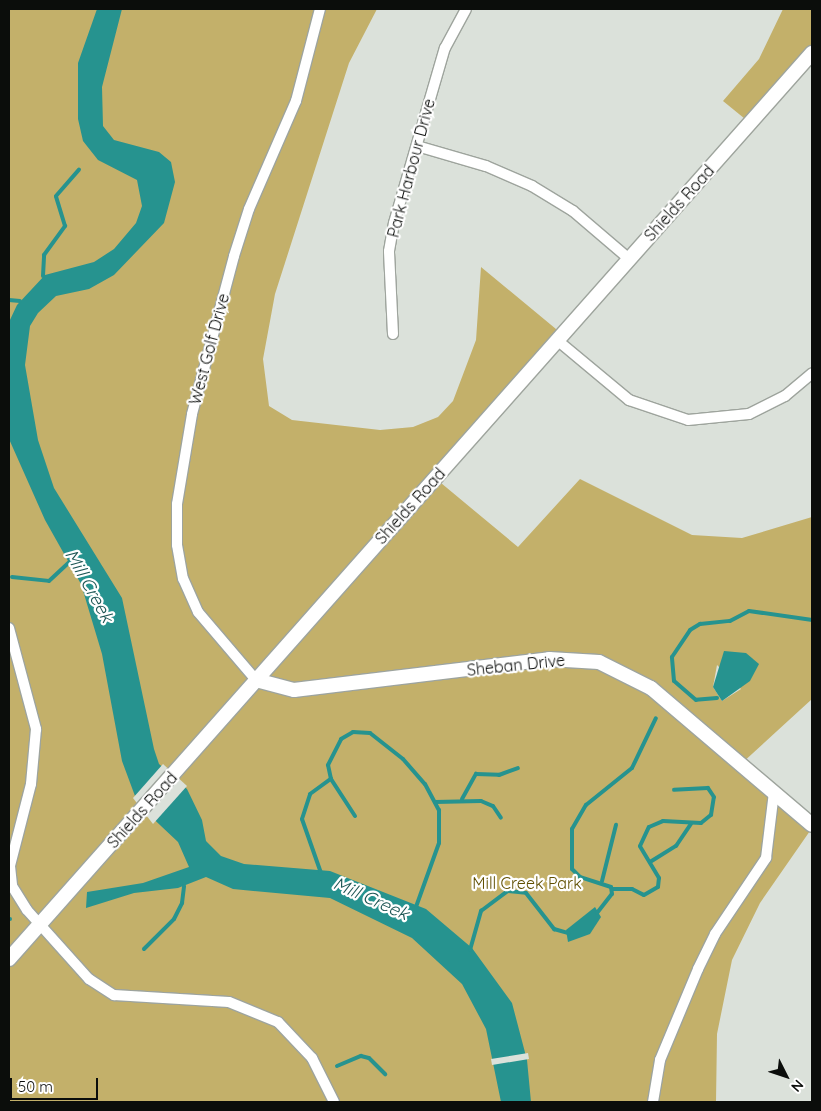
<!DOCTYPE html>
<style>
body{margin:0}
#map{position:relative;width:821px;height:1111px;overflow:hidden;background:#dbe1da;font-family:Quicksand,sans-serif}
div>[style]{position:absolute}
.green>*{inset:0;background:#c3b06a}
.water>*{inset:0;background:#26938f}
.pier>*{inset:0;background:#dbe1da}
.stream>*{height:4px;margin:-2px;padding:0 2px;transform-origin:2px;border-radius:2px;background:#26938f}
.roads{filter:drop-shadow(1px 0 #9ea49d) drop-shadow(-1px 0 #9ea49d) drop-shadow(0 1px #9ea49d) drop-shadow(0 -1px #9ea49d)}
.street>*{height:10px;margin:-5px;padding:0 5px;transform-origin:5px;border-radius:5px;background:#fff}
.secondary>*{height:14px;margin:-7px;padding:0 7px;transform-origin:7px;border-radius:7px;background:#fff}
span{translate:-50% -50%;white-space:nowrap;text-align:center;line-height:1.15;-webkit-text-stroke:4.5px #fff;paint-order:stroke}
.street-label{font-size:16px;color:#0b0d0b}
.park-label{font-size:16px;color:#604f00}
.water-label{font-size:18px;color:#1d5654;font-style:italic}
.frame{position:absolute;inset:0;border:10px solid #0b0d0b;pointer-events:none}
.north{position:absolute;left:761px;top:1051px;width:50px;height:50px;-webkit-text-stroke:4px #fff;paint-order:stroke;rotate:131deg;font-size:14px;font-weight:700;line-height:20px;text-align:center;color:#0b0d0b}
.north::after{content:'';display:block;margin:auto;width:18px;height:22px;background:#0b0d0b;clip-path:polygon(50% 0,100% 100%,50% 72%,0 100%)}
.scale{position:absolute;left:10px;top:1078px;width:88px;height:22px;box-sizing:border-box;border:2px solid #0b0d0b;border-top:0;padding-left:6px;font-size:15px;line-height:18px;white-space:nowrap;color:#0b0d0b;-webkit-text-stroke:4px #fff;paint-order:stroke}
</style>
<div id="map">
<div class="green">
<div style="clip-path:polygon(evenodd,9px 9px,377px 9px,349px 63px,275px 294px,263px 359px,269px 406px,292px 420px,380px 430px,413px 427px,438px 417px,453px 401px,476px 340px,481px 267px,562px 334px,435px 478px,518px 547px,580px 479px,692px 535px,742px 538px,812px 517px,812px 699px,741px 764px,812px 828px,760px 903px,732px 960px,717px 1034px,716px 1102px,9px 1102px,9px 9px,717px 665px,741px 689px,722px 701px,713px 687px,717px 665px)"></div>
<div style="clip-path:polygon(783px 9px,812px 9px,812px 53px,750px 123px,723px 101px,759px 59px)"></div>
</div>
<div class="water">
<div style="clip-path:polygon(97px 9px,122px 9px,102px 87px,103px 126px,114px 140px,159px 152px,171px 162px,175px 182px,164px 223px,114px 275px,89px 289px,56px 296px,38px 313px,30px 326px,25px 365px,38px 440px,54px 488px,122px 598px,154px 749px,159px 764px,172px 775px,135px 796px,122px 761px,102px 654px,81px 584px,45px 520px,9px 439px,9px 322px,17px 305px,45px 275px,94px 262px,114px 249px,136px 223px,142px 206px,137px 180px,98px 160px,83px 141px,78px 119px,78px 63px)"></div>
<div style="clip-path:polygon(724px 651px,746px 653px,759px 664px,750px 681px,722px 701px,713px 687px)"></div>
<div style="clip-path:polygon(173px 776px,187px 789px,202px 820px,206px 841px,221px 856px,244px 864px,330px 871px,426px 909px,472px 948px,512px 1003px,527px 1060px,531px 1102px,501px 1102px,486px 1029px,462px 984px,412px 938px,330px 898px,233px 889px,206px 877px,178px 888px,134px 893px,86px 908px,87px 892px,143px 883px,189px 867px,178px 842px,143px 809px)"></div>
<div style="clip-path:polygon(595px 907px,601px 917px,590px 934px,568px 942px,566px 930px)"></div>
</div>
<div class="pier">
<div style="clip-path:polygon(163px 764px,187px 786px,153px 824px,133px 798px)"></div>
<div style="clip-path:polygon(528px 1053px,529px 1059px,492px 1065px,491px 1059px)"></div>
</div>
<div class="stream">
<div style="left:43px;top:276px;width:21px;rotate:-87deg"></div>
<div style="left:44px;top:255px;width:36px;rotate:-54deg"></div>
<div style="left:65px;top:226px;width:31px;rotate:-107deg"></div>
<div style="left:56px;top:196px;width:35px;rotate:-49deg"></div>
<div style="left:9px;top:300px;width:11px;rotate:5deg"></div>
<div style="left:12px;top:577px;width:37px;rotate:6deg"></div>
<div style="left:49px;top:581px;width:33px;rotate:-43deg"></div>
<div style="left:717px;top:698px;width:21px;rotate:175deg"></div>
<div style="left:696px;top:700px;width:29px;rotate:-139deg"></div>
<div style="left:674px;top:681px;width:24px;rotate:-95deg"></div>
<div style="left:672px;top:657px;width:32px;rotate:-56deg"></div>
<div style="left:690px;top:630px;width:12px;rotate:-31deg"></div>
<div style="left:700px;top:624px;width:30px;rotate:-6deg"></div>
<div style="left:730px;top:621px;width:21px;rotate:-28deg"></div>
<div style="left:749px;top:611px;width:64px;rotate:8.1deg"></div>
<div style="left:462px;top:799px;width:29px;rotate:-61deg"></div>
<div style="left:476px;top:774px;width:23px;rotate:2deg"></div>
<div style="left:499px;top:775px;width:20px;rotate:-20deg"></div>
<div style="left:435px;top:802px;width:46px;rotate:-1.2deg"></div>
<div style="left:481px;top:801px;width:13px;rotate:23deg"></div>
<div style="left:493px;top:806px;width:14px;rotate:56deg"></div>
<div style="left:355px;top:816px;width:44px;rotate:-123deg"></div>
<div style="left:331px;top:779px;width:14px;rotate:-102deg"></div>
<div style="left:328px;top:765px;width:29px;rotate:-63deg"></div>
<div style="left:341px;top:739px;width:14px;rotate:-30deg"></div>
<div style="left:353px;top:732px;width:17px;rotate:3deg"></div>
<div style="left:370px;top:733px;width:42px;rotate:38.2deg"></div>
<div style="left:403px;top:759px;width:33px;rotate:49deg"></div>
<div style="left:425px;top:784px;width:30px;rotate:62deg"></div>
<div style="left:439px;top:810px;width:33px;rotate:90deg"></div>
<div style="left:439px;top:843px;width:68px;rotate:109.8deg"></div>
<div style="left:650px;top:862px;width:31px;rotate:-32deg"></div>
<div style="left:676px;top:846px;width:27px;rotate:-56deg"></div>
<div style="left:321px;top:873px;width:57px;rotate:-109.4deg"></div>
<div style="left:302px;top:819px;width:26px;rotate:-72deg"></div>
<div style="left:310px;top:794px;width:26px;rotate:-36deg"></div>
<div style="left:602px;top:881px;width:58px;rotate:-76deg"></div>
<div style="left:612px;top:889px;width:20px"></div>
<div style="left:632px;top:889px;width:13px;rotate:27deg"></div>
<div style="left:644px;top:895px;width:16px;rotate:-30deg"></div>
<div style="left:658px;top:887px;width:9px;rotate:-84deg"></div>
<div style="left:659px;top:878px;width:37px;rotate:-121deg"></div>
<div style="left:640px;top:846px;width:21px;rotate:-65deg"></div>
<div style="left:649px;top:827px;width:15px;rotate:-23deg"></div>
<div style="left:663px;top:821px;width:38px;rotate:3deg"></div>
<div style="left:701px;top:823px;width:13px;rotate:-39deg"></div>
<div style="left:711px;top:815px;width:18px;rotate:-81deg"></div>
<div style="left:714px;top:797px;width:11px;rotate:-124deg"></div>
<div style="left:708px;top:788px;width:34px;rotate:177deg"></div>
<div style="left:597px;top:913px;width:24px;rotate:-52deg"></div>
<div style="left:612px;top:894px;width:7px;rotate:-98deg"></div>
<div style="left:611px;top:887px;width:33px;rotate:-162deg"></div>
<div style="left:580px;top:877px;width:11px;rotate:-135deg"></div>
<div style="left:572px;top:869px;width:40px;rotate:-90deg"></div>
<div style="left:572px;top:829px;width:28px;rotate:-60deg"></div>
<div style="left:586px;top:805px;width:59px;rotate:-38.8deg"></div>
<div style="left:632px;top:768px;width:55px;rotate:-64.4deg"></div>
<div style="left:9px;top:919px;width:1px"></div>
<div style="left:144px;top:949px;width:42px;rotate:-45deg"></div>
<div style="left:174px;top:919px;width:18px;rotate:-63deg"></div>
<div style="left:182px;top:903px;width:17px;rotate:-83deg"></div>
<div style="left:470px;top:950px;width:41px;rotate:-74.2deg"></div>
<div style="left:481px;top:911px;width:34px;rotate:-37deg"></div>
<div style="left:508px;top:891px;width:18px;rotate:6deg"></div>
<div style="left:526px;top:893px;width:46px;rotate:52.1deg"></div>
<div style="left:554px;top:929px;width:15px;rotate:16deg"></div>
<div style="left:337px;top:1066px;width:26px;rotate:-23deg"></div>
<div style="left:361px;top:1056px;width:8px;rotate:14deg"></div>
<div style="left:369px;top:1058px;width:23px;rotate:45deg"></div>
</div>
<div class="roads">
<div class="street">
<div style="left:417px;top:146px;width:72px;rotate:16.2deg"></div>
<div style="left:486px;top:166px;width:50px;rotate:23.5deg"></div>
<div style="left:532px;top:186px;width:48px;rotate:31.4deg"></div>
<div style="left:573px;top:211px;width:72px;rotate:40.5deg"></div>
<div style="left:393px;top:334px;width:83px;rotate:-92.8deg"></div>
<div style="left:389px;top:251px;width:28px;rotate:-80deg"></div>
<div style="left:394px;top:223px;width:182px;rotate:-73.8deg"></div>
<div style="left:445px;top:48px;width:44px;rotate:-61.7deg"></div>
<div style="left:557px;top:340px;width:94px;rotate:39.8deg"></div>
<div style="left:629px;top:400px;width:62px;rotate:18.7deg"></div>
<div style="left:688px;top:420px;width:61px;rotate:-5.6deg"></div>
<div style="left:749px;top:414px;width:40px;rotate:-26.6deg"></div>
<div style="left:785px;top:396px;width:35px;rotate:-40deg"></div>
<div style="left:9px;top:628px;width:105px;rotate:75deg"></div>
<div style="left:36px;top:729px;width:55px;rotate:95.2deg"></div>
<div style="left:31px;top:784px;width:85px;rotate:104.4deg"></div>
<div style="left:10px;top:866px;width:20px;rotate:84deg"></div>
<div style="left:12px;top:886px;width:28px;rotate:58deg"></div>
<div style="left:27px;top:910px;width:93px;rotate:48.1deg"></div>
<div style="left:89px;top:979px;width:30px;rotate:33deg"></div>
<div style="left:114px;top:995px;width:115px;rotate:3.5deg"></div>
<div style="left:229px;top:1002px;width:53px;rotate:22.2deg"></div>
<div style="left:278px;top:1022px;width:50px;rotate:46.6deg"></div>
<div style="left:312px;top:1058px;width:49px;rotate:63.4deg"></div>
<div style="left:256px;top:680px;width:89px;rotate:-130.5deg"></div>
<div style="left:198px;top:612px;width:36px;rotate:-114deg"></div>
<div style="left:183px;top:579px;width:35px;rotate:-100deg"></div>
<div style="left:177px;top:545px;width:41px;rotate:-90deg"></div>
<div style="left:177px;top:504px;width:91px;rotate:-80.5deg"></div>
<div style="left:192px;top:414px;width:163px;rotate:-75.1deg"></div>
<div style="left:234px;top:256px;width:49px;rotate:-72.3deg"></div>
<div style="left:249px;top:209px;width:118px;rotate:-66.5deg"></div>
<div style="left:296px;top:101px;width:95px;rotate:-75.4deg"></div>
<div style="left:653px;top:1102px;width:43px;rotate:-80.5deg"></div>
<div style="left:660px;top:1060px;width:99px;rotate:-67.3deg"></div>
<div style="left:698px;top:969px;width:39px;rotate:-64deg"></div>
<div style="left:715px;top:934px;width:92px;rotate:-56.1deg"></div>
<div style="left:766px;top:858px;width:66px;rotate:-83.1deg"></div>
</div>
<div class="secondary">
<div style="left:256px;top:680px;width:39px;rotate:15deg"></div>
<div style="left:294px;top:690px;width:257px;rotate:-6.9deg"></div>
<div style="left:549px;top:659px;width:50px;rotate:3.4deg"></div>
<div style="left:599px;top:662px;width:58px;rotate:26.6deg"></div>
<div style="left:651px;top:688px;width:211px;rotate:40.4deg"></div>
<div style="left:9px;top:959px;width:1211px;rotate:-48.45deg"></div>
</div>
</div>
<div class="street-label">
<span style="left:411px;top:168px;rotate:-75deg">Park Harbour Drive</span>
<span style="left:679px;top:203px;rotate:-48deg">Shields Road</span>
<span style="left:209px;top:349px;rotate:-75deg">West Golf Drive</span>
<span style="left:410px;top:506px;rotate:-48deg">Shields Road</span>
<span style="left:516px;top:665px;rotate:-6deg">Sheban Drive</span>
<span style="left:142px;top:810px;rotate:-48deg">Shields Road</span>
</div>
<div class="park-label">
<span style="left:527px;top:883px">Mill Creek Park</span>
</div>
<div class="water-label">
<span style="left:89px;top:586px;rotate:61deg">Mill Creek</span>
<span style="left:371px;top:899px;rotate:24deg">Mill Creek</span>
</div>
<div class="frame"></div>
<div class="north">N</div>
<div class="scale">50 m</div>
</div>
